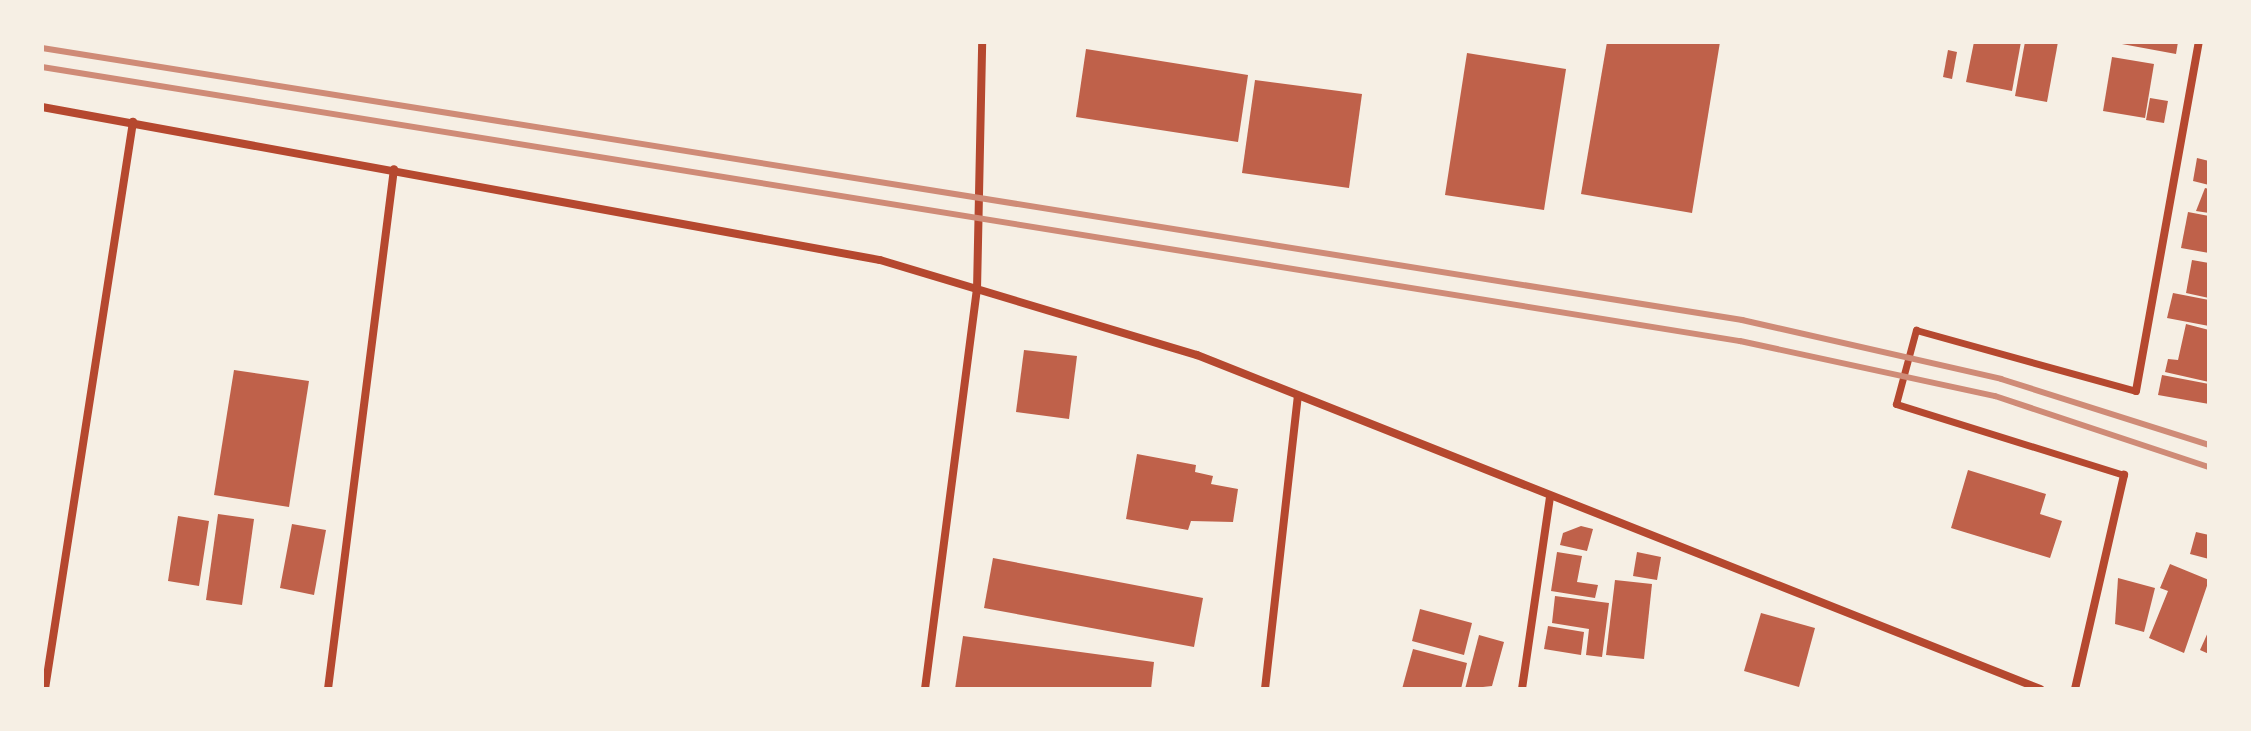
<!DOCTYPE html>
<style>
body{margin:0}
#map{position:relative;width:2251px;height:731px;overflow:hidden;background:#f6efe4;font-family:Manrope,sans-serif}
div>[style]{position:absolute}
.building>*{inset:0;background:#bf614a}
.pedestrian>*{height:7px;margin:-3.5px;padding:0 3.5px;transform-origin:3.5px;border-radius:3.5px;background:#b5482f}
.minor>*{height:8px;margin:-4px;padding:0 4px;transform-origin:4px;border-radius:4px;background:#b5482f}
.rail>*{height:6px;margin:-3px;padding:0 3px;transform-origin:3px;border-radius:3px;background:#cf8b77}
span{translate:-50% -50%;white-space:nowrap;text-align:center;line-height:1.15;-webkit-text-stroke:7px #f6efe4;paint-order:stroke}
.frame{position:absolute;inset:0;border:44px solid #f6efe4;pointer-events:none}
</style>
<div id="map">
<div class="building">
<div style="clip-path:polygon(1607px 42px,1720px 42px,1692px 213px,1581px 194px)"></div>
<div style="clip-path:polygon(1974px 42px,2021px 42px,2012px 91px,1966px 82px)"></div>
<div style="clip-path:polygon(2025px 42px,2058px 42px,2047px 102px,2015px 96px)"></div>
<div style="clip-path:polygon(2111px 42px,2178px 42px,2176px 54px)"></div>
<div style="clip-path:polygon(1086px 49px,1248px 75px,1238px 142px,1076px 117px)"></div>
<div style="clip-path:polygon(1948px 50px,1957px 52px,1952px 79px,1943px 77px)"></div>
<div style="clip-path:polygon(1467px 53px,1566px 69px,1544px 210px,1445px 195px)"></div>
<div style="clip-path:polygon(2112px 57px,2154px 64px,2145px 118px,2103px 111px)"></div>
<div style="clip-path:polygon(1255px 80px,1362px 94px,1349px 188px,1242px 173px)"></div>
<div style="clip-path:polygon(2150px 98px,2168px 101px,2164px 123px,2146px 120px)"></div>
<div style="clip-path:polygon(2197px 158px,2209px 161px,2209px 185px,2193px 181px)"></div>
<div style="clip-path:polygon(2205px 188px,2209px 189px,2209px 213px,2196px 211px)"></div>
<div style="clip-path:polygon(2188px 212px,2209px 216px,2209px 253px,2181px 248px)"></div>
<div style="clip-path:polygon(2192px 260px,2209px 263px,2209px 298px,2186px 293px)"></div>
<div style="clip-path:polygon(2173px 293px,2209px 300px,2209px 326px,2167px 318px)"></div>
<div style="clip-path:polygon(2186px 324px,2209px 330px,2209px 382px,2165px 372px,2168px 359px,2178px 360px)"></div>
<div style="clip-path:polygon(1024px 350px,1077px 356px,1069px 419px,1016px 412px)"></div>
<div style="clip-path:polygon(234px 370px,309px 381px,289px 507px,214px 495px)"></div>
<div style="clip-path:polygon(2162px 375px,2209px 384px,2209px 404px,2158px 395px)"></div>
<div style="clip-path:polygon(1137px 454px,1196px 465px,1195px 472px,1213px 476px,1211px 484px,1238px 489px,1233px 522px,1191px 521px,1188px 530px,1126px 519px)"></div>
<div style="clip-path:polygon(1968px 470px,2046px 494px,2040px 514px,2062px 521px,2050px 558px,1951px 528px)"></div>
<div style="clip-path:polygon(218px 514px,254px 519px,242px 605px,206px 600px)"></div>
<div style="clip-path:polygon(178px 516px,209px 521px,199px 586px,168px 581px)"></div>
<div style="clip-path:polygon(292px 524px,326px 530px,314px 595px,280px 588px)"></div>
<div style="clip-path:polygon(1581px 526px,1593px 529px,1587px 551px,1560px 545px,1563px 533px)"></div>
<div style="clip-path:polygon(2196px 532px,2209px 535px,2209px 559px,2190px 554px)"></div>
<div style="clip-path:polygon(1557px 552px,1582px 556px,1577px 582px,1598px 585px,1595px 598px,1551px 591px)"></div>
<div style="clip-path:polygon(1637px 552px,1661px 557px,1657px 580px,1633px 576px)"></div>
<div style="clip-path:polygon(993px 558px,1203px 598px,1194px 647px,984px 608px)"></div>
<div style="clip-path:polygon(2170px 564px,2209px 580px,2184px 653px,2149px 638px,2168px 591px,2160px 588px)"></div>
<div style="clip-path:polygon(2118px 578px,2155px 588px,2144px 632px,2115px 624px)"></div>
<div style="clip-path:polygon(1615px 580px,1652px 584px,1644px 659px,1606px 655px)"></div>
<div style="clip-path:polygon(1555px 596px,1609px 603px,1602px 657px,1586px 655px,1589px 629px,1552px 623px)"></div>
<div style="clip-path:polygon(1420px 609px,1472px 623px,1464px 655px,1412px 641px)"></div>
<div style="clip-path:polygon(1761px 613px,1815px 628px,1799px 687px,1744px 671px)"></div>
<div style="clip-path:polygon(1548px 626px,1584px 632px,1581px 655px,1544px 649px)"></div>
<div style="clip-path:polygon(2209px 630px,2209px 654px,2200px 650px)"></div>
<div style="clip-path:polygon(1479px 635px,1504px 642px,1492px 686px,1465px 689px)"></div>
<div style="clip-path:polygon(963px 636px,1154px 662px,1151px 689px,955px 689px)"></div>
<div style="clip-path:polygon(1413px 649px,1467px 663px,1461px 689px,1402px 689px)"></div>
</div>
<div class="pedestrian">
<div style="left:2124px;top:475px;width:239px;rotate:-162.7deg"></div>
<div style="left:1896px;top:404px;width:77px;rotate:-74.9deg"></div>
<div style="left:1916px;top:330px;width:228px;rotate:15.5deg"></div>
</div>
<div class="minor">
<div style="left:42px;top:107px;width:852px;rotate:10.35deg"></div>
<div style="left:880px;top:260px;width:331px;rotate:16.7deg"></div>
<div style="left:1197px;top:355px;width:907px;rotate:21.61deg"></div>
<div style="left:2136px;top:391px;width:355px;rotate:-79.8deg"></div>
<div style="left:45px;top:689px;width:574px;rotate:-81.18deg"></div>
<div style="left:328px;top:689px;width:524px;rotate:-82.77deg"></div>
<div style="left:925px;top:689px;width:402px;rotate:-82.6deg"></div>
<div style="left:977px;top:290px;width:248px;rotate:-88.8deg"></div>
<div style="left:1265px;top:689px;width:295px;rotate:-83.6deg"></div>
<div style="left:1522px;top:689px;width:195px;rotate:-81.7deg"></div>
<div style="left:2075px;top:689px;width:220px;rotate:-77.1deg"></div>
</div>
<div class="rail">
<div style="left:42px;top:48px;width:1722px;rotate:9.09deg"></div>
<div style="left:1742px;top:320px;width:266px;rotate:12.8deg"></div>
<div style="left:2001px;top:379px;width:218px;rotate:17.6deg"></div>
<div style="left:42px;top:67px;width:1720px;rotate:9.17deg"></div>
<div style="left:1740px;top:341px;width:261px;rotate:12.2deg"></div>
<div style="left:1995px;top:396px;width:225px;rotate:18.4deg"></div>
</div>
<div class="frame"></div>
</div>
